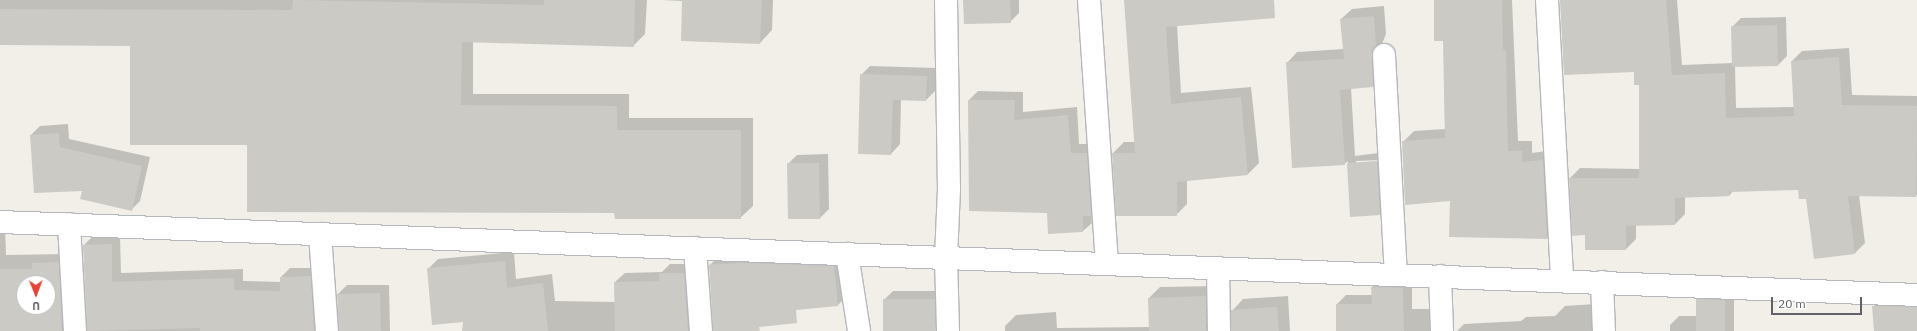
<!DOCTYPE html>
<style>
body{margin:0}
#map{position:relative;width:1917px;height:331px;overflow:hidden;background:#f1efe8;font-family:"IBM Plex Sans",sans-serif}
div>[style]{position:absolute}
.shadow>*{inset:0;background:#0003}
.building>*{inset:0;background:#cccac5}
.roads{filter:drop-shadow(1px 0 #b5b8bc) drop-shadow(-1px 0 #b5b8bc) drop-shadow(0 1px #b5b8bc) drop-shadow(0 -1px #b5b8bc)}
.minor>*{height:22px;margin:-11px;padding:0 11px;transform-origin:11px;border-radius:11px;background:#fff}
span{translate:-50% -50%;white-space:nowrap;text-align:center;line-height:1.15;-webkit-text-stroke:3.5px #fff;paint-order:stroke}
.north{position:absolute;left:16px;top:275px;width:40px;height:40px;box-sizing:border-box;background:#fff;border:1px solid #bfc1c3;border-radius:50%;rotate:179deg;font-size:11px;font-weight:700;line-height:16px;text-align:center;color:#5f6368}
.north::after{content:'';display:block;margin:auto;width:14px;height:18px;background:#ea4335;clip-path:polygon(50% 0,100% 100%,50% 72%,0 100%)}
.scale{position:absolute;left:1771px;top:297px;width:91px;height:18px;box-sizing:border-box;border:2px solid #5f6368;border-top:0;padding-left:5px;font-size:12px;line-height:14px;white-space:nowrap;color:#5f6368;-webkit-text-stroke:3px #fff;paint-order:stroke}
</style>
<div id="map">
<div class="shadow">
<div style="clip-path:polygon(0 0,647px 0,645px 34px,633px 46px,473px 41px,473px 94px,629px 94px,629px 118px,753px 118px,753px 206px,740px 218px,615px 212px,248px 144px,131px 45px,0 44px)"></div>
<div style="clip-path:polygon(661px 0,773px 0,772px 30px,760px 43px,682px 40px,683px 1px)"></div>
<div style="clip-path:polygon(964px 0,1019px 0,1019px 13px,1010px 22px)"></div>
<div style="clip-path:polygon(1125px 0,1269px 0,1177px 25px,1181px 93px,1251px 87px,1259px 163px,1248px 174px,1187px 180px,1187px 204px,1176px 215px,1113px 153px,1124px 142px,1135px 142px)"></div>
<div style="clip-path:polygon(1435px 0,1512px 0,1518px 141px,1532px 141px,1532px 153px,1553px 150px,1557px 227px,1547px 238px,1451px 200px,1403px 142px,1414px 131px,1445px 129px,1444px 40px)"></div>
<div style="clip-path:polygon(1561px 0,1677px 0,1682px 65px,1733px 63px,1732px 27px,1741px 18px,1786px 17px,1787px 56px,1778px 65px,1735px 66px,1736px 108px,1794px 107px,1792px 61px,1802px 51px,1849px 48px,1852px 95px,1917px 96px,1917px 195px,1859px 195px,1865px 243px,1855px 253px,1815px 258px,1807px 198px,1799px 189px,1733px 191px,1729px 196px,1685px 197px,1685px 214px,1675px 224px,1636px 225px,1636px 239px,1626px 249px,1586px 234px,1570px 178px,1580px 168px,1640px 169px,1640px 84px,1635px 71px)"></div>
<div style="clip-path:polygon(evenodd,1384px 6px,1386px 34px,1382px 44px,1383px 76px,1373px 86px,1351px 88px,1355px 156px,1386px 152px,1389px 205px,1380px 214px,1351px 216px,1348px 161px,1344px 164px,1287px 63px,1297px 52px,1344px 49px,1341px 19px,1352px 9px,1384px 6px,1382px 160px,1382px 162px,1356px 163px,1356px 161px,1382px 160px)"></div>
<div style="clip-path:polygon(870px 66px,936px 68px,935px 91px,926px 100px,901px 100px,900px 144px,891px 154px,861px 75px)"></div>
<div style="clip-path:polygon(978px 91px,1023px 92px,1023px 112px,1077px 107px,1079px 144px,1095px 144px,1100px 207px,1091px 215px,1092px 223px,1083px 231px,1048px 212px,970px 210px,969px 100px)"></div>
<div style="clip-path:polygon(68px 124px,69px 139px,150px 157px,140px 201px,131px 210px,83px 190px,31px 135px,40px 126px)"></div>
<div style="clip-path:polygon(828px 154px,829px 209px,820px 218px,789px 218px,788px 164px,797px 155px)"></div>
<div style="clip-path:polygon(evenodd,0 224px,5px 225px,6px 255px,67px 254px,67px 331px,0 331px,0 224px,24px 283px,48px 283px,48px 307px,24px 307px,24px 283px)"></div>
<div style="clip-path:polygon(93px 236px,120px 236px,121px 273px,243px 269px,243px 281px,281px 282px,281px 277px,290px 268px,319px 268px,329px 331px,87px 331px,84px 245px)"></div>
<div style="clip-path:polygon(514px 252px,516px 279px,552px 274px,555px 301px,615px 302px,615px 282px,625px 273px,662px 272px,670px 264px,693px 264px,693px 331px,463px 331px,464px 321px,428px 269px,438px 259px)"></div>
<div style="clip-path:polygon(719px 256px,843px 258px,847px 296px,838px 305px,710px 265px)"></div>
<div style="clip-path:polygon(1382px 278px,1412px 279px,1412px 309px,1438px 309px,1444px 331px,1337px 331px,1337px 304px,1346px 295px,1372px 295px,1372px 287px)"></div>
<div style="clip-path:polygon(347px 285px,389px 285px,390px 331px,339px 331px,338px 294px)"></div>
<div style="clip-path:polygon(1217px 286px,1228px 331px,1005px 331px,1005px 326px,1016px 315px,1056px 312px,1057px 328px,1150px 327px,1149px 298px,1160px 287px)"></div>
<div style="clip-path:polygon(1706px 290px,1734px 291px,1734px 331px,1622px 331px,1670px 331px,1670px 325px,1679px 316px,1697px 316px,1697px 299px)"></div>
<div style="clip-path:polygon(893px 291px,943px 291px,949px 331px,884px 331px,884px 300px)"></div>
<div style="clip-path:polygon(1288px 296px,1290px 331px,1231px 331px,1232px 311px,1243px 299px)"></div>
<div style="clip-path:polygon(1882px 297px,1917px 298px,1917px 331px,1875px 331px,1874px 306px)"></div>
<div style="clip-path:polygon(1596px 304px,1601px 331px,1457px 331px,1464px 324px,1521px 321px,1526px 317px,1555px 316px,1565px 306px)"></div>
</div>
<div class="building">
<div style="clip-path:polygon(293px 0,544px 5px,544px 0,635px 0,634px 47px,462px 42px,461px 105px,617px 106px,617px 130px,741px 130px,741px 219px,615px 219px,614px 213px,247px 212px,247px 145px,130px 145px,130px 46px,0 45px,0 9px,292px 10px)"></div>
<div style="clip-path:polygon(682px 0,762px 0,760px 44px,681px 41px)"></div>
<div style="clip-path:polygon(963px 0,1010px 0,1011px 23px,964px 24px)"></div>
<div style="clip-path:polygon(1124px 0,1274px 0,1275px 18px,1166px 27px,1171px 104px,1241px 97px,1248px 175px,1177px 182px,1177px 216px,1116px 216px,1112px 153px,1135px 153px)"></div>
<div style="clip-path:polygon(1434px 0,1502px 0,1503px 50px,1506px 50px,1508px 151px,1522px 151px,1522px 162px,1543px 160px,1547px 239px,1449px 237px,1450px 201px,1405px 205px,1402px 141px,1445px 138px,1443px 41px,1434px 41px)"></div>
<div style="clip-path:polygon(1560px 0,1666px 0,1672px 75px,1725px 73px,1726px 118px,1794px 116px,1791px 61px,1839px 57px,1842px 105px,1917px 106px,1916px 197px,1848px 196px,1855px 254px,1814px 259px,1806px 199px,1799px 199px,1798px 190px,1729px 192px,1729px 196px,1675px 198px,1675px 225px,1626px 226px,1626px 250px,1585px 250px,1585px 235px,1572px 236px,1569px 178px,1639px 178px,1639px 85px,1634px 85px,1634px 72px,1564px 75px)"></div>
<div style="clip-path:polygon(1374px 16px,1376px 46px,1372px 56px,1373px 87px,1340px 90px,1345px 165px,1292px 168px,1286px 62px,1344px 59px,1340px 19px)"></div>
<div style="clip-path:polygon(1777px 25px,1778px 66px,1732px 67px,1731px 26px)"></div>
<div style="clip-path:polygon(860px 74px,927px 76px,926px 101px,893px 100px,891px 155px,858px 154px)"></div>
<div style="clip-path:polygon(968px 100px,1015px 100px,1014px 120px,1068px 115px,1071px 153px,1087px 153px,1091px 216px,1083px 216px,1083px 232px,1048px 234px,1047px 213px,969px 211px)"></div>
<div style="clip-path:polygon(59px 133px,60px 147px,142px 166px,132px 211px,80px 199px,82px 191px,34px 193px,30px 135px)"></div>
<div style="clip-path:polygon(1377px 161px,1380px 215px,1350px 217px,1347px 163px)"></div>
<div style="clip-path:polygon(787px 163px,819px 163px,820px 219px,788px 219px)"></div>
<div style="clip-path:polygon(112px 244px,112px 282px,234px 278px,234px 290px,280px 291px,280px 277px,311px 276px,314px 331px,200px 331px,200px 328px,87px 331px,83px 245px)"></div>
<div style="clip-path:polygon(505px 261px,507px 288px,543px 283px,548px 331px,462px 331px,463px 322px,432px 325px,427px 268px)"></div>
<div style="clip-path:polygon(evenodd,59px 262px,62px 331px,0 331px,0 269px,32px 269px,32px 263px,59px 262px,24px 283px,48px 283px,48px 307px,24px 307px,24px 283px)"></div>
<div style="clip-path:polygon(739px 263px,834px 266px,838px 306px,796px 310px,797px 323px,759px 327px,760px 331px,713px 331px,709px 265px)"></div>
<div style="clip-path:polygon(659px 273px,684px 273px,688px 331px,615px 331px,614px 282px,659px 281px)"></div>
<div style="clip-path:polygon(1371px 287px,1403px 288px,1404px 331px,1336px 331px,1336px 304px,1372px 304px)"></div>
<div style="clip-path:polygon(380px 293px,381px 331px,339px 331px,337px 294px)"></div>
<div style="clip-path:polygon(1206px 296px,1206px 331px,1149px 331px,1148px 298px)"></div>
<div style="clip-path:polygon(883px 299px,935px 299px,936px 331px,883px 331px)"></div>
<div style="clip-path:polygon(1696px 299px,1725px 300px,1725px 331px,1696px 331px)"></div>
<div style="clip-path:polygon(1872px 306px,1917px 307px,1917px 331px,1874px 331px)"></div>
<div style="clip-path:polygon(1277px 307px,1279px 331px,1231px 331px,1231px 310px)"></div>
</div>
<div class="roads">
<div class="minor">
<div style="left:946px;top:0;width:189px;rotate:89.1deg"></div>
<div style="left:949px;top:189px;width:69px;rotate:92.5deg"></div>
<div style="left:946px;top:258px;width:73px;rotate:88.4deg"></div>
<div style="left:1089px;top:0;width:264px;rotate:86.1deg"></div>
<div style="left:1547px;top:0;width:281px;rotate:86.9deg"></div>
<div style="left:1384px;top:55px;width:219px;rotate:86.9deg"></div>
<div style="left:0;top:222px;width:1918px;rotate:2.18deg"></div>
<div style="left:69px;top:224px;width:107px;rotate:86.8deg"></div>
<div style="left:320px;top:234px;width:97px;rotate:85.9deg"></div>
<div style="left:695px;top:248px;width:83px;rotate:85.9deg"></div>
<div style="left:847px;top:254px;width:78px;rotate:81.1deg"></div>
<div style="left:1218px;top:268px;width:63px;rotate:89.1deg"></div>
<div style="left:1440px;top:276px;width:55px;rotate:87.9deg"></div>
<div style="left:1602px;top:282px;width:49px;rotate:87.7deg"></div>
</div>
</div>
<div class="north">U</div>
<div class="scale">20 m</div>
</div>
